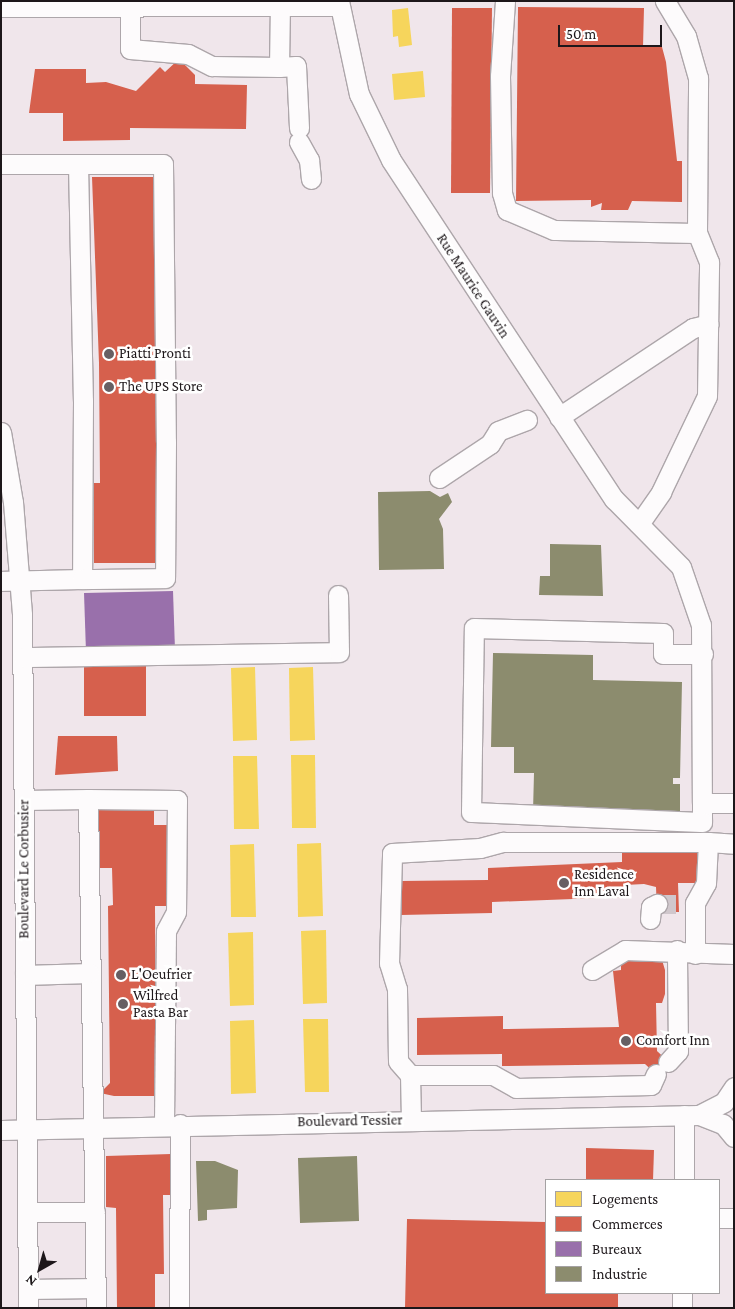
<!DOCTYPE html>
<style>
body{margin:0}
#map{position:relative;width:735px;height:1309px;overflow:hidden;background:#f0e6eb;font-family:"Crimson Pro",serif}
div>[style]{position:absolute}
.homes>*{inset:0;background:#f6d55c}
.shops>*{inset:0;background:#d6604d}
.offices>*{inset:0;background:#9970ab}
.industry>*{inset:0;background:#8c8c6e}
.minor-tunnel>*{height:19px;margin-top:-9.5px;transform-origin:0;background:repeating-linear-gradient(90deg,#d0c7cc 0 19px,transparent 0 28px)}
.roads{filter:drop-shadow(1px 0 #ada6aa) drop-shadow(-1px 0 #ada6aa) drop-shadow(0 1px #ada6aa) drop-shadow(0 -1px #ada6aa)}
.minor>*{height:19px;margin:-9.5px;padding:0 9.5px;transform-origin:9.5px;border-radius:9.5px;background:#fdfbfc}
.dots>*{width:14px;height:14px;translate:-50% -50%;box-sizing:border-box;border:2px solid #fff;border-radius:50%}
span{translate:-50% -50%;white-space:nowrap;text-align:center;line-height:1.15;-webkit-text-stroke:5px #fff;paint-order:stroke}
.street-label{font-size:15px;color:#1d171a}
.poi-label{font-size:15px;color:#1d171a}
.left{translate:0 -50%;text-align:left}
.frame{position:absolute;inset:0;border:2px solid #1d171a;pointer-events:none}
.legend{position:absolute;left:545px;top:1179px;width:175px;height:115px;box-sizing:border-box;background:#fff;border:1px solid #a5a2a3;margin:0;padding:6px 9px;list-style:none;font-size:15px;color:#1d171a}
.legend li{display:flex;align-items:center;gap:10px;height:25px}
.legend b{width:25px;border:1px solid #a5a2a3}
.north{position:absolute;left:15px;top:1244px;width:50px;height:50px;-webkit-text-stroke:4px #fff;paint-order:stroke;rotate:218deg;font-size:14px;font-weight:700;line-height:20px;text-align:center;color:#1d171a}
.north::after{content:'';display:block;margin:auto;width:18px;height:22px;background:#1d171a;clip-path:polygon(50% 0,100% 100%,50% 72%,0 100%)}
.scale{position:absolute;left:558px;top:25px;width:104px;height:22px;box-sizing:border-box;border:2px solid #1d171a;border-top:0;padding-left:6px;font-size:15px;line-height:18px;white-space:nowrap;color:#1d171a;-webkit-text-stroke:4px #fff;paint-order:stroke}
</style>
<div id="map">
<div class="homes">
<div style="clip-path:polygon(408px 8px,412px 45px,399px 47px,398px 36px,393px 37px,392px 10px)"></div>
<div style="clip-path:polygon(423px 71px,425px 97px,394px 100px,392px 74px)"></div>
<div style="clip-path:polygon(255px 667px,257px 740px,233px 741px,231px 668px)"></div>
<div style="clip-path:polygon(313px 667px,315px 740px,290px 741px,289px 668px)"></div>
<div style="clip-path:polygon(291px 755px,315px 755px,316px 828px,292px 828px)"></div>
<div style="clip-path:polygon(233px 756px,257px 756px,259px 829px,234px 829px)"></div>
<div style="clip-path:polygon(321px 843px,323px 916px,298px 917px,297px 844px)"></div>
<div style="clip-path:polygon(254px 844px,256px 917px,231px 917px,230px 845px)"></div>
<div style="clip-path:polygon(326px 930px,327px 1003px,303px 1004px,301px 931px)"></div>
<div style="clip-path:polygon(253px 932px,254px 1005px,230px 1006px,228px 933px)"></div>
<div style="clip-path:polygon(303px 1019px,328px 1019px,329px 1092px,305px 1092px)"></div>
<div style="clip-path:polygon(254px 1020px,256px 1093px,231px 1094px,230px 1021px)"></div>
</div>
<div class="shops">
<div style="clip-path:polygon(518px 7px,644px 8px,643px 47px,662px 47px,666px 62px,677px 161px,682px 161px,682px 202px,632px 201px,628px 210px,601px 210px,602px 203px,591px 207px,591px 200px,516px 201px)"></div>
<div style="clip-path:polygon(452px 8px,492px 8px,490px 193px,451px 193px)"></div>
<div style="clip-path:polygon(179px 59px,195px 75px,195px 84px,247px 85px,246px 129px,130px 128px,130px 140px,63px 141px,63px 113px,29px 113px,35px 69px,86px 69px,86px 83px,106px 82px,136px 91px,160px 67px,165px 72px)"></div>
<div style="clip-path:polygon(92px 177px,157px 177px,160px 563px,94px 563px,94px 483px,100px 483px,99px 363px)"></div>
<div style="clip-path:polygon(84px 666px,146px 666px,146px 716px,84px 716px)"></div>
<div style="clip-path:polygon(58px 736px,117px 736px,118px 771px,55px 775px)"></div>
<div style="clip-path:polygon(154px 804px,154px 825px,171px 825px,172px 906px,155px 906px,156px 1096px,114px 1096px,100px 1093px,110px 1083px,108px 906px,113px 905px,112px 868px,98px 868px,97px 805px)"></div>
<div style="clip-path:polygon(622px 850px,698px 850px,699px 883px,678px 883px,679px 912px,657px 912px,656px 887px,644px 884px,625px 885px,625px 897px,492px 902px,492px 913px,401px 915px,401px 881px,488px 880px,488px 868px,622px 862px)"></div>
<div style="clip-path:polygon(628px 958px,662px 960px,665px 970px,665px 994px,662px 1003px,656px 1003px,657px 1051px,673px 1066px,661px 1079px,645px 1064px,502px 1066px,502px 1054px,417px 1055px,417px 1018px,503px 1016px,503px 1029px,619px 1027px,613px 971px,621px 970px,621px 961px)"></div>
<div style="clip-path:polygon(586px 1148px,654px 1150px,653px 1180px,586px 1180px)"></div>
<div style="clip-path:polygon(171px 1154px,172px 1195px,163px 1195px,164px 1274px,155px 1274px,155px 1308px,117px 1308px,116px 1208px,106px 1207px,106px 1156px)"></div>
<div style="clip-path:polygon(407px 1219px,546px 1222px,546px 1293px,618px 1293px,618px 1308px,405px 1308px)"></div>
</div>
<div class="offices">
<div style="clip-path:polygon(173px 591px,175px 650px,86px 652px,84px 593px)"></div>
</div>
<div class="industry">
<div style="clip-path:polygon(430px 491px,440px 497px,448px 493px,452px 502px,439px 519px,443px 529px,444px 569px,379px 570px,378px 492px)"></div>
<div style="clip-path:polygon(550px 544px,601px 545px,603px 596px,539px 595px,540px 576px,550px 576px)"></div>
<div style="clip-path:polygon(493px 653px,593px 655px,593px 680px,682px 682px,680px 778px,673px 778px,673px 784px,680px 784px,680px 812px,533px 811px,534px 773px,514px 773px,514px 747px,491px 747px)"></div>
<div style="clip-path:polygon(357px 1156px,359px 1221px,300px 1223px,298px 1158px)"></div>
<div style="clip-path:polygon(196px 1161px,215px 1161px,238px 1170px,237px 1208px,207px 1210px,207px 1220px,198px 1221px)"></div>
</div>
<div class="minor-tunnel">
<div style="left:657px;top:904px;width:22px"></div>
</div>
<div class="roads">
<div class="minor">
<div style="left:339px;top:1px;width:95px;rotate:77.9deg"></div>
<div style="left:359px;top:94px;width:73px;rotate:64.1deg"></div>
<div style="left:391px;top:160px;width:406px;rotate:56.7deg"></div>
<div style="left:614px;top:499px;width:95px;rotate:45.4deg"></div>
<div style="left:681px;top:567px;width:61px;rotate:71deg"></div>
<div style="left:701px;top:625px;width:178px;rotate:89.7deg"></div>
<div style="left:702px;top:803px;width:32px"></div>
<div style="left:505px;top:1px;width:75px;rotate:93.8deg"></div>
<div style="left:500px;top:76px;width:117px;rotate:89deg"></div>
<div style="left:502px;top:193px;width:18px;rotate:74deg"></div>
<div style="left:507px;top:210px;width:51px;rotate:23.1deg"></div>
<div style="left:554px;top:230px;width:143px;rotate:1.2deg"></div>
<div style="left:697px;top:233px;width:155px;rotate:-89.6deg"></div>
<div style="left:698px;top:78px;width:44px;rotate:-105.9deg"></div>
<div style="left:686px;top:36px;width:41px;rotate:-121deg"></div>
<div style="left:1px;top:7px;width:338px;rotate:-0.2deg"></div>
<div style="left:130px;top:7px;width:42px;rotate:90deg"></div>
<div style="left:130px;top:49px;width:58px;rotate:4.9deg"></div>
<div style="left:188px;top:54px;width:27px;rotate:27deg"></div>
<div style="left:212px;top:66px;width:67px;rotate:0.9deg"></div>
<div style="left:279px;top:67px;width:66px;rotate:-89.1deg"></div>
<div style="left:279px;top:67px;width:17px;rotate:-3deg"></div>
<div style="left:296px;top:66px;width:62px;rotate:87.2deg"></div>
<div style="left:299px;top:142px;width:21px;rotate:61deg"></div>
<div style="left:309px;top:160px;width:19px;rotate:84deg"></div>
<div style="left:1px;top:164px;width:77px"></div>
<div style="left:78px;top:164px;width:237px;rotate:88.8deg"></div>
<div style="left:83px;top:401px;width:178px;rotate:90.3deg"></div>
<div style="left:82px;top:579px;width:81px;rotate:178.6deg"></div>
<div style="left:78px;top:164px;width:85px"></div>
<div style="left:163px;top:164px;width:278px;rotate:89.4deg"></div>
<div style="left:166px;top:442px;width:136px;rotate:90.4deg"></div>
<div style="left:165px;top:578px;width:83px;rotate:179.3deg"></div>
<div style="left:559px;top:417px;width:161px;rotate:-33.6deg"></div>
<div style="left:693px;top:328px;width:16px;rotate:-14deg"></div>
<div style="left:1px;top:432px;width:71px;rotate:80.3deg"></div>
<div style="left:13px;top:502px;width:113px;rotate:85.4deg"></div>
<div style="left:22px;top:615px;width:693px;rotate:89.5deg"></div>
<div style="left:439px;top:478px;width:61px;rotate:-33.7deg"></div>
<div style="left:490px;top:444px;width:15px;rotate:-58deg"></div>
<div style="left:498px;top:431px;width:31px;rotate:-21deg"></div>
<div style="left:639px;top:524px;width:39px;rotate:-55deg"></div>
<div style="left:661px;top:492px;width:106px;rotate:-64.4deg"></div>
<div style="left:707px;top:396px;width:134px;rotate:-89.1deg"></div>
<div style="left:709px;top:262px;width:31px;rotate:-112deg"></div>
<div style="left:23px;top:657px;width:316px;rotate:-0.9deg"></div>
<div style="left:339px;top:652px;width:57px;rotate:-91deg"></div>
<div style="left:88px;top:799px;width:89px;rotate:0.6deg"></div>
<div style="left:177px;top:800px;width:112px;rotate:90.5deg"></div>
<div style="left:176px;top:912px;width:21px;rotate:118deg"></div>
<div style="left:166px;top:931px;width:194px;rotate:90.6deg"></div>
<div style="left:24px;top:800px;width:64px;rotate:-0.9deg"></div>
<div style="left:88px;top:799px;width:509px;rotate:89.1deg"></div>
<div style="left:702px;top:803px;width:19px;rotate:90deg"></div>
<div style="left:702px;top:822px;width:231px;rotate:-177.5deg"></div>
<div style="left:471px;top:812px;width:184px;rotate:-89.1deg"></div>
<div style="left:474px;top:628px;width:189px;rotate:1.5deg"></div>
<div style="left:663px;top:633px;width:21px;rotate:90deg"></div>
<div style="left:663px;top:654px;width:40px"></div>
<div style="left:650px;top:919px;width:12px;rotate:-85deg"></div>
<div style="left:651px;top:907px;width:7px;rotate:-27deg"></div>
<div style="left:695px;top:954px;width:51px;rotate:-90deg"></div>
<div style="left:695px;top:903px;width:23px;rotate:-61deg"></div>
<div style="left:706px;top:883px;width:41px;rotate:-87.2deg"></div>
<div style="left:708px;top:842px;width:26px;rotate:4deg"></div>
<div style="left:592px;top:970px;width:39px;rotate:-31deg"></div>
<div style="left:625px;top:950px;width:109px;rotate:2.1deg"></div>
<div style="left:25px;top:975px;width:64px;rotate:-1.8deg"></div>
<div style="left:668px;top:1062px;width:15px;rotate:-48deg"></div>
<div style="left:678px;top:1051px;width:101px;rotate:-90.6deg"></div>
<div style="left:410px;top:1075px;width:83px"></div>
<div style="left:493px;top:1075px;width:26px;rotate:29deg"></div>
<div style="left:516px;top:1088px;width:135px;rotate:-1.3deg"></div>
<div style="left:651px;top:1085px;width:12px;rotate:-66deg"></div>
<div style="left:699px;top:1115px;width:28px;rotate:-27deg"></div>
<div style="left:724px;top:1102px;width:18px;rotate:-56deg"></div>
<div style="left:411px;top:1119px;width:44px;rotate:-91.3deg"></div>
<div style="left:410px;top:1075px;width:18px;rotate:-131deg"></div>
<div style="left:398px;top:1061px;width:72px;rotate:-90.8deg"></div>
<div style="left:397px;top:989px;width:27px;rotate:-107deg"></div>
<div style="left:389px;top:963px;width:110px;rotate:-88.4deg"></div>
<div style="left:392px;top:853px;width:88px;rotate:-3.3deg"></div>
<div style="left:480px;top:848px;width:24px;rotate:-15deg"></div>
<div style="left:503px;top:842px;width:205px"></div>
<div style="left:1px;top:1130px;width:698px;rotate:-1.23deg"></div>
<div style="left:699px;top:1115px;width:26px;rotate:21deg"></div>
<div style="left:723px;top:1124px;width:17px;rotate:50deg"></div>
<div style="left:684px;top:1180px;width:65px;rotate:-90deg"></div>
<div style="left:27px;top:1212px;width:68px"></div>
<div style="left:719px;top:1218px;width:15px"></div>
<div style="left:28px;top:1289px;width:68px;rotate:-0.8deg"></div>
<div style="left:179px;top:1308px;width:184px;rotate:-89.7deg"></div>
<div style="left:682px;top:1308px;width:15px;rotate:-90deg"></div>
</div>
</div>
<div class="dots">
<div style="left:109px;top:354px;background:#675f63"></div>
<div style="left:109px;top:387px;background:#675f63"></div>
<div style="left:564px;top:883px;background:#675f63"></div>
<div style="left:121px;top:975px;background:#675f63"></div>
<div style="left:123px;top:1004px;background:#675f63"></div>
<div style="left:626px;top:1041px;background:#675f63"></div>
</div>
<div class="street-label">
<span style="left:473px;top:286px;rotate:57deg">Rue Maurice Gauvin</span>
<span style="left:24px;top:869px;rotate:-90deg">Boulevard Le Corbusier</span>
<span style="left:350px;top:1121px;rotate:-1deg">Boulevard Tessier</span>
</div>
<div class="poi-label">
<span class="left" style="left:119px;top:354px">Piatti Pronti</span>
<span class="left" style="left:119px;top:387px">The UPS Store</span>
<span class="left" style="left:574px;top:883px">Residence<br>Inn Laval</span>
<span class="left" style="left:131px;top:975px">L'Oeufrier</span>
<span class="left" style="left:133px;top:1004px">Wilfred<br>Pasta Bar</span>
<span class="left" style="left:636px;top:1041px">Comfort Inn</span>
</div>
<div class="frame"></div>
<ul class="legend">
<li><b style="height:14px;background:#f6d55c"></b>Logements</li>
<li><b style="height:14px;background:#d6604d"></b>Commerces</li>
<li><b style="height:14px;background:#9970ab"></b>Bureaux</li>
<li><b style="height:14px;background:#8c8c6e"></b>Industrie</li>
</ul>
<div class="north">N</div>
<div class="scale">50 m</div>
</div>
